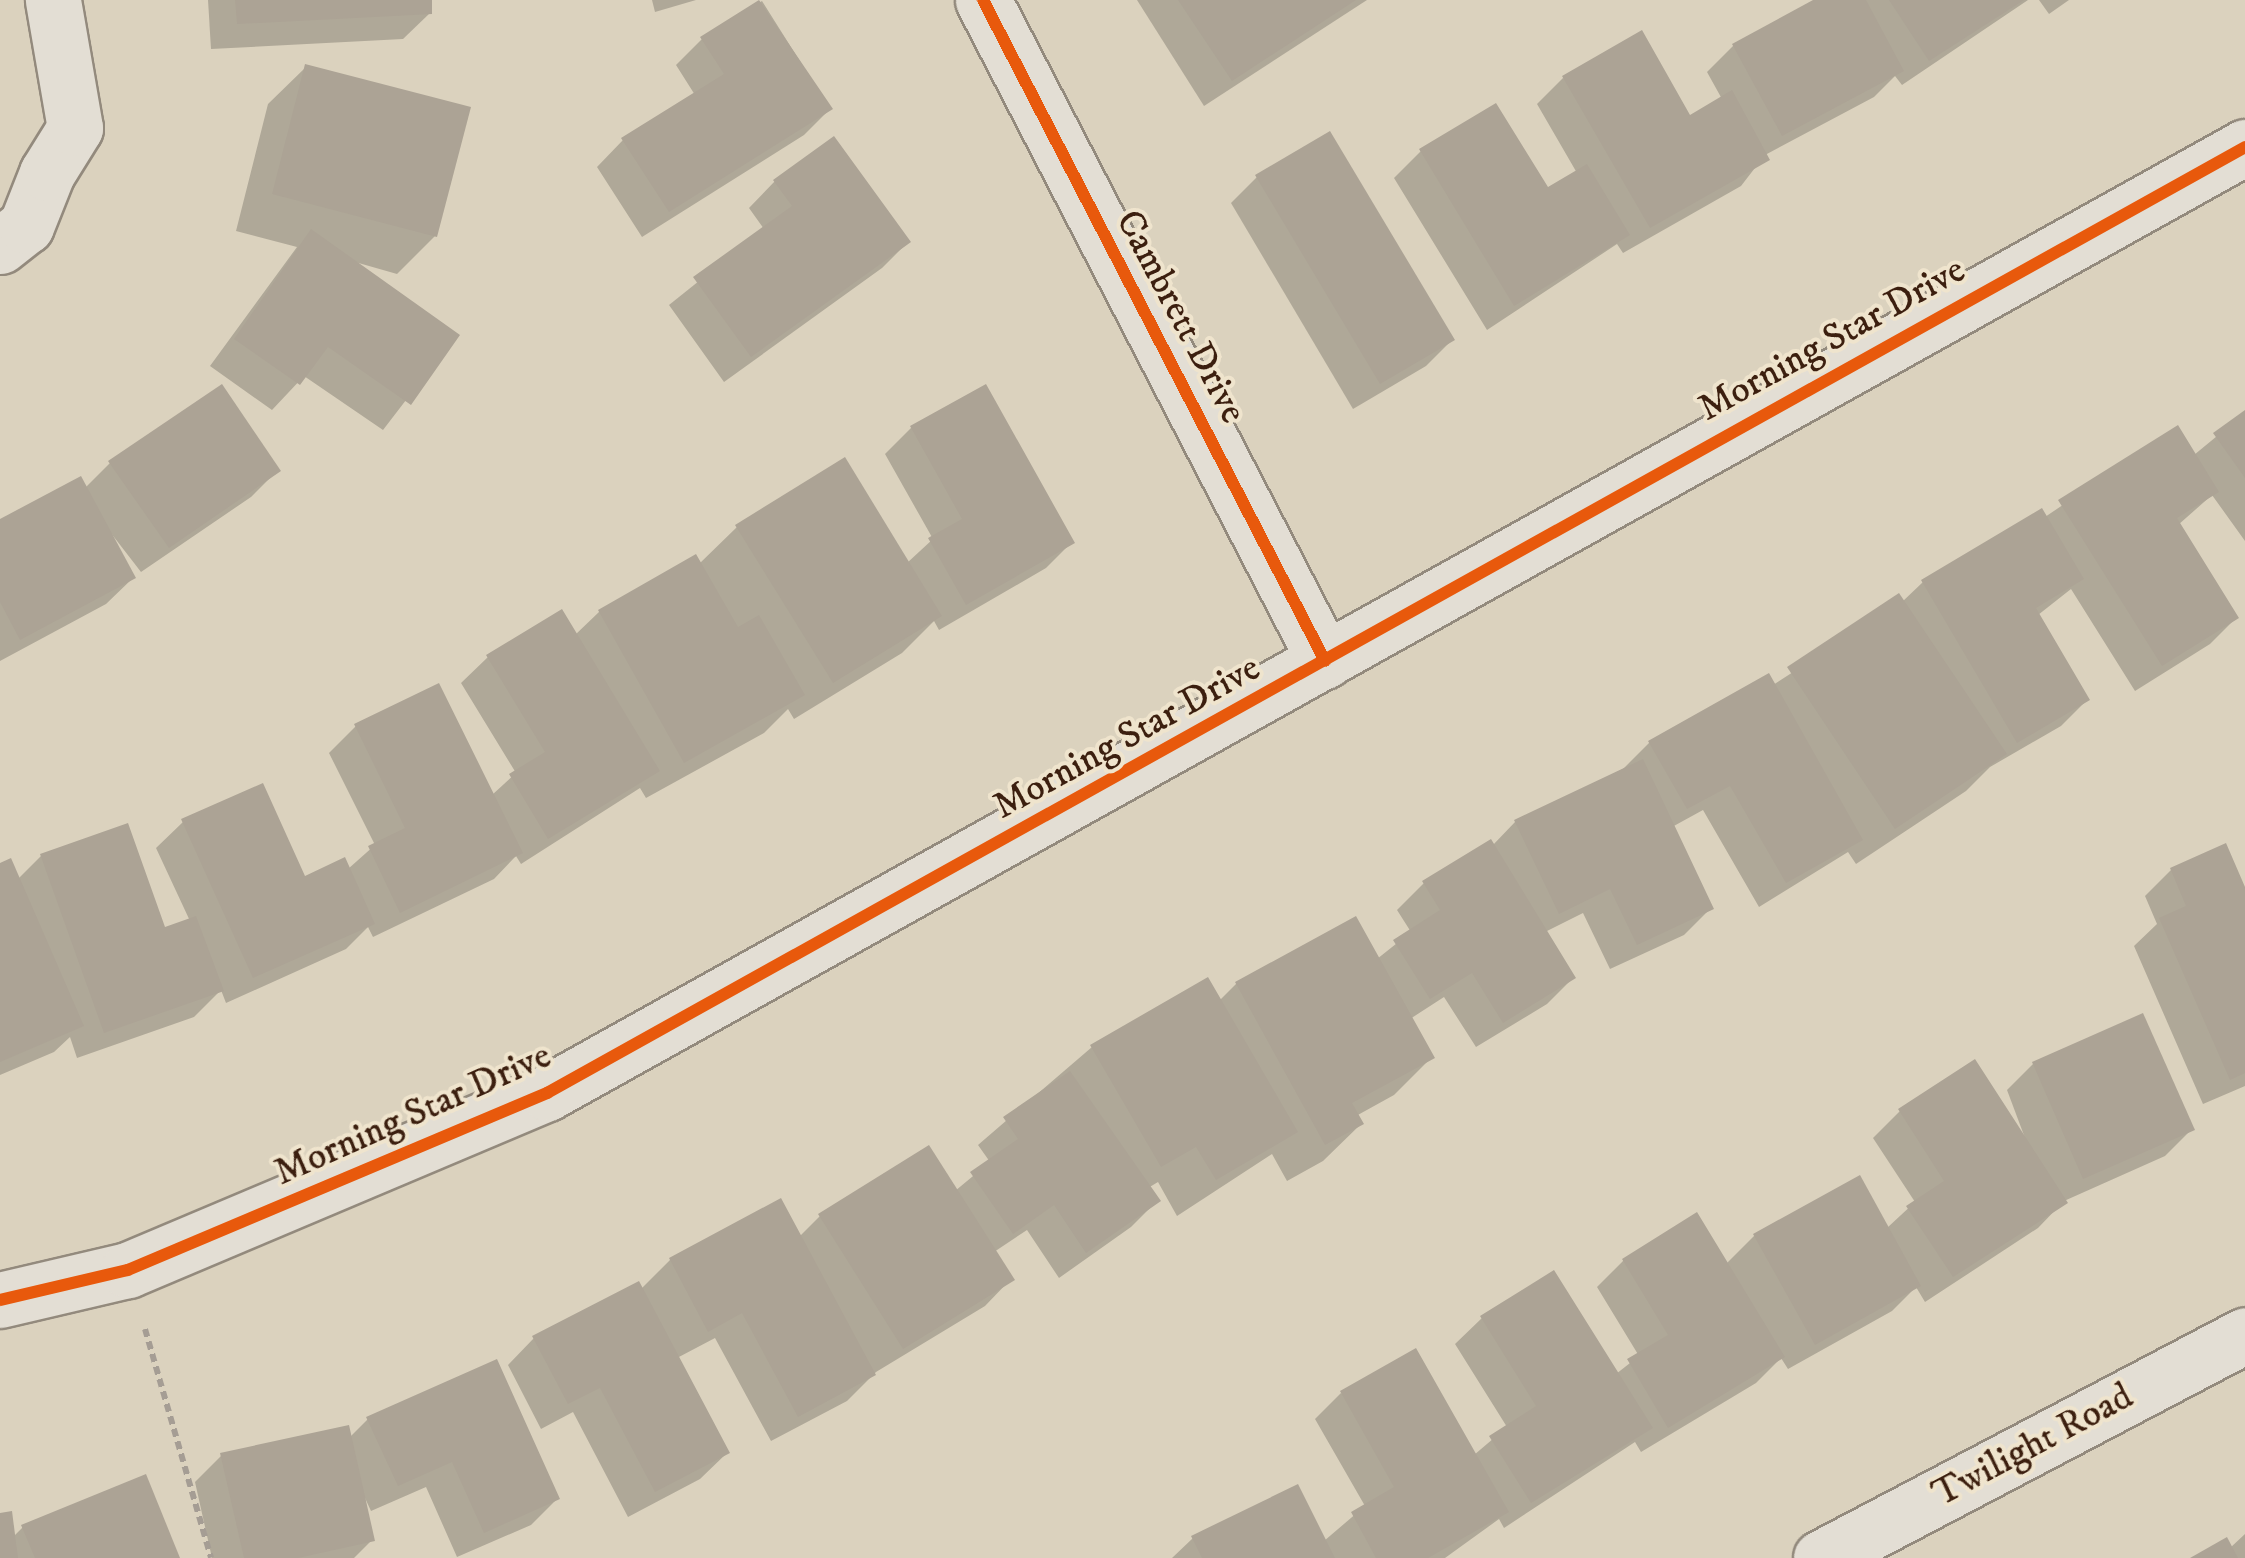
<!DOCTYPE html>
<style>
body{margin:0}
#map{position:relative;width:2245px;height:1558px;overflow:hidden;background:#dbd2be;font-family:"IM FELL DW Pica",serif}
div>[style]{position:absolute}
.shadow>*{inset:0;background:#0003}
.building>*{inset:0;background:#aca395}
.path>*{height:6px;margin-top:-3px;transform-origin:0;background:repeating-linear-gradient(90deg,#a59d94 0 8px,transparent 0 13px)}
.roads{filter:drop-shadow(2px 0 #938a7d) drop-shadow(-2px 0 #938a7d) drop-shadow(0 2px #938a7d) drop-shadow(0 -2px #938a7d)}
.street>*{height:55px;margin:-27.5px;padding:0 27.5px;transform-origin:27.5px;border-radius:27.5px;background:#e3ded4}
.secondary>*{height:55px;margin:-27.5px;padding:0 27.5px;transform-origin:27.5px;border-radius:27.5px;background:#e3ded4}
.cycleway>*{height:12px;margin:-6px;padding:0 6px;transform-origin:6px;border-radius:6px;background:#e8590c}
span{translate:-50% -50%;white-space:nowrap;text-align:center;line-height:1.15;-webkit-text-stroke:8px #efe4cd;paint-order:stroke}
.street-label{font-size:38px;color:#3c1f0f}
</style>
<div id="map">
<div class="shadow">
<div style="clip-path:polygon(208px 0,429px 0,430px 13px,403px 39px,211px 49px)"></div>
<div style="clip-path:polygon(652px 0,696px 0,655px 12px)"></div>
<div style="clip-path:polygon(1137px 0,1367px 0,1204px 106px)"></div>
<div style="clip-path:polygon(1819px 0,2028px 0,1902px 85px,1895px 76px,1874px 97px,1765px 155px,1741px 186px,1623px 253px,1617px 244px,1487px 330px,1394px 178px,1421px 151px,1547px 190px,1577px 173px,1537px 104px,1563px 78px,1690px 118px,1722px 99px,1707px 72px,1733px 46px)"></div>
<div style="clip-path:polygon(2039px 0,2069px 0,2049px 14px)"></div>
<div style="clip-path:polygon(762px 1px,830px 109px,804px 135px,642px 237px,597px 167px,623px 140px,695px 95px,676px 65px,702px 39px)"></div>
<div style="clip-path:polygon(306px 67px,435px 236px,397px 274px,355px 262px,456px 335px,383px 430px,304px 376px,272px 410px,210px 366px,297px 247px,236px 231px,268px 104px)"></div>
<div style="clip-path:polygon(1257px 177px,1452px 340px,1426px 366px,1353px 409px,1231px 203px)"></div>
<div style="clip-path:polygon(775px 181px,908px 242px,882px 268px,724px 382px,669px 305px,764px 229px,749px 208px)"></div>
<div style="clip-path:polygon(985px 387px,1072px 542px,1046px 568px,939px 630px,934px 621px,902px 653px,794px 719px,788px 709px,764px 733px,646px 798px,640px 788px,521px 864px,516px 856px,494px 879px,373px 937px,368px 927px,346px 949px,226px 1003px,221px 990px,194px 1017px,77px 1058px,70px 1037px,54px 1052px,0 1075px,0 865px,18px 879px,41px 856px,163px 930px,190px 921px,156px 848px,183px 822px,303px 879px,348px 869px,375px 845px,329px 753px,356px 726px,492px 795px,516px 773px,461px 683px,488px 657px,575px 635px,599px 612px,699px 564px,737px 527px,907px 563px,933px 539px,885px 454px,911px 428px)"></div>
<div style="clip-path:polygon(2245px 413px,2245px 541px,2212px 495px,2178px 525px,2236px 618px,2210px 644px,2135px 691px,2071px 589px,2038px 615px,2087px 700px,2061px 726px,1990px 767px,1966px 791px,1856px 864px,1848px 852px,1759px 907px,1703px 810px,1672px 827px,1711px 908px,1684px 935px,1610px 969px,1583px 913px,1545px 932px,1573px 978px,1547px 1004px,1476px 1047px,1444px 997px,1410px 1019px,1432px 1057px,1394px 1095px,1356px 1116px,1361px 1124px,1323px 1161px,1287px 1181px,1272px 1154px,1177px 1216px,1158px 1182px,1148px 1188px,1157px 1201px,1131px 1227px,1059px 1278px,1027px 1230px,994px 1252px,1011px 1279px,985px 1306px,876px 1372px,847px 1401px,771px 1441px,715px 1338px,677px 1358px,727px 1453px,700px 1479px,628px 1517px,573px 1412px,541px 1429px,508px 1365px,534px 1338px,641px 1289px,670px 1260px,780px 1201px,799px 1237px,820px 1216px,955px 1191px,990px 1162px,978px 1145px,1092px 1047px,1219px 1001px,1236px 984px,1355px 919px,1377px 959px,1411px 932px,1397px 910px,1424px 883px,1492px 846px,1515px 822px,1623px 769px,1649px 743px,1768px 676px,1773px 685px,1902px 602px,1923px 582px,2045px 517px,2177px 428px,2194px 455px)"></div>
<div style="clip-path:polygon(110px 463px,277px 471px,251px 497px,141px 572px,107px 528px,133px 578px,106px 604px,0 661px,0 522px,85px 488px)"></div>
<div style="clip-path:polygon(2171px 870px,2245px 893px,2245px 1086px,2203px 1104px,2134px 946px,2157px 924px,2145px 896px)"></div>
<div style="clip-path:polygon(2033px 1064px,2192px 1129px,2165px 1156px,2064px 1201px,2038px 1228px,1925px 1302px,1916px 1287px,1892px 1311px,1788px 1369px,1781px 1358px,1756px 1383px,1641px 1452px,1635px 1442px,1504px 1528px,1499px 1519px,1445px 1558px,1172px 1558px,1193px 1538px,1324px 1541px,1365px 1506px,1315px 1419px,1341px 1393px,1474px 1455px,1507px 1427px,1455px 1344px,1482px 1318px,1616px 1374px,1639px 1356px,1597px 1287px,1623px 1261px,1726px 1264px,1754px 1236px,1887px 1228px,1915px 1202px,1873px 1138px,1900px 1111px,2028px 1146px,2007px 1090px)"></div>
<div style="clip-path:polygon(368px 1419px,557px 1499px,531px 1525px,457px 1557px,426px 1487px,371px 1511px,365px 1498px,372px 1540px,354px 1558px,212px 1558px,195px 1482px,221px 1456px,349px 1438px)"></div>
<div style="clip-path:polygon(0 1515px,13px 1537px,23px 1527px,177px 1558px,0 1558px)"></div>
<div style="clip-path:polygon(2245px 1534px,2245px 1558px,2195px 1558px,2230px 1548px)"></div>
</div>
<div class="building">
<div style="clip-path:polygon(235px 0,432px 0,432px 14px,237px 24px)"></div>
<div style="clip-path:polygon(759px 0,833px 109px,669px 212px,621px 138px,724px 74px,700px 37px)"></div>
<div style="clip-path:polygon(1178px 0,1356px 0,1232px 81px)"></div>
<div style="clip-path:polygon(1813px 0,1866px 0,1904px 71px,1782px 136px,1732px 44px)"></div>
<div style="clip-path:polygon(1889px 0,2024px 0,1929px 61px)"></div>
<div style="clip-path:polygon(1642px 30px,1690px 115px,1732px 90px,1770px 160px,1650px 228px,1562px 76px)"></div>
<div style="clip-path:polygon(305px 64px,471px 107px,437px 237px,272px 194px)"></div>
<div style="clip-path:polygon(1496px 103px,1548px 187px,1587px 164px,1630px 235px,1514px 306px,1419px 149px)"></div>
<div style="clip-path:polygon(1330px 131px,1455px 340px,1380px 384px,1255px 175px)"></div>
<div style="clip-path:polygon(834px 136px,911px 242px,751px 357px,693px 277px,792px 206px,773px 180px)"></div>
<div style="clip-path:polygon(311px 229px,460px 335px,411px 405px,328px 347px,300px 385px,234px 339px)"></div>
<div style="clip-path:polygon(222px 384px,281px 471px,169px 548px,108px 461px)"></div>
<div style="clip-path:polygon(986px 384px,1075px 543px,966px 605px,928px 538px,962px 519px,910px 426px)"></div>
<div style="clip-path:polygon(2245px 410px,2245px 478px,2213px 433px)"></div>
<div style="clip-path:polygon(2178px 425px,2219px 492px,2177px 518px,2239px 618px,2162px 666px,2058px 500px)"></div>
<div style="clip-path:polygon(845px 457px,942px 616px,833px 683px,735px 525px)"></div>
<div style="clip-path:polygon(81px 476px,136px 578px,20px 640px,0 602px,0 519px)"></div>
<div style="clip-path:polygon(2042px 508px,2084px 579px,2036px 608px,2090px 700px,2017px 743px,1921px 580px)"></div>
<div style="clip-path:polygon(696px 554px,738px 627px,759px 615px,805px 695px,684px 763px,598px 610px)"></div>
<div style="clip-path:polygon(1899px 593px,2007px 754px,1895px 829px,1787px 667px)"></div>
<div style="clip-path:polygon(562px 609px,660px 771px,548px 839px,509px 774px,545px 752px,486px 655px)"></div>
<div style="clip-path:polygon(1769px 673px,1863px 840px,1786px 883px,1730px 786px,1687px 809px,1648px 741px)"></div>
<div style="clip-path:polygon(439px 683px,523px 853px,400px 913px,368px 846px,405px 828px,354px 724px)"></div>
<div style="clip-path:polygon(1643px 759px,1714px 909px,1637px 945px,1610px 889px,1559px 914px,1514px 820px)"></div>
<div style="clip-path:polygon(263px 783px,305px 876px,345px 857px,375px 924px,253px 978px,181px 819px)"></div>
<div style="clip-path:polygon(128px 823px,165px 927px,196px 916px,224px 991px,104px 1033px,40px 854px)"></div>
<div style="clip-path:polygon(1491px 839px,1576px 978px,1503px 1023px,1472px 973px,1430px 999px,1393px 940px,1440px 910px,1422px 881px)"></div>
<div style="clip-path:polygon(2226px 843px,2245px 887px,2245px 1073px,2230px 1080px,2159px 918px,2186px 906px,2170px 868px)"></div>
<div style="clip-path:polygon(11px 858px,84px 1026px,0 1062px,0 863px)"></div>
<div style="clip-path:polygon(1356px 916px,1435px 1058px,1352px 1103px,1364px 1124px,1325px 1145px,1235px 982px)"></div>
<div style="clip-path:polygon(1208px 977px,1298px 1132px,1216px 1180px,1196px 1147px,1161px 1167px,1090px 1045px)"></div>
<div style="clip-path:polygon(2143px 1013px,2195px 1130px,2083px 1179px,2032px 1062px)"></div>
<div style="clip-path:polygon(1975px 1059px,2068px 1203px,1953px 1277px,1906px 1206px,1944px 1181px,1898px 1109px)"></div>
<div style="clip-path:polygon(1070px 1071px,1161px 1201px,1086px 1253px,1054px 1205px,1013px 1234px,970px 1172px,1018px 1139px,1003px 1117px)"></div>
<div style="clip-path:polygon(929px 1145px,1015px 1280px,903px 1349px,818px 1214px)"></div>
<div style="clip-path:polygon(1860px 1175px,1921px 1286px,1815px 1345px,1753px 1234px)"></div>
<div style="clip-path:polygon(781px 1198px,876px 1375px,798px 1417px,742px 1313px,708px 1332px,669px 1258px)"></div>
<div style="clip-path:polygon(1697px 1212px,1785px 1357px,1668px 1428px,1627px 1359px,1668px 1335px,1622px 1259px)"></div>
<div style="clip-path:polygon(1554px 1270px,1653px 1428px,1531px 1503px,1489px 1436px,1536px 1406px,1480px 1316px)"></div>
<div style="clip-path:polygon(639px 1281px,730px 1453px,655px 1492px,600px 1388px,568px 1404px,532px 1336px)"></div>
<div style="clip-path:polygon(1416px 1348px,1509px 1512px,1428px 1558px,1376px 1558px,1351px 1512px,1394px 1487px,1340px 1391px)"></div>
<div style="clip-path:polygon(497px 1359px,560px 1499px,484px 1533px,452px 1462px,398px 1486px,366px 1417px)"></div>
<div style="clip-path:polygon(349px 1425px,375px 1541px,298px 1558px,244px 1558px,220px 1453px)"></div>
<div style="clip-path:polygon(146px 1474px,180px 1558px,35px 1558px,21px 1525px)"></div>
<div style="clip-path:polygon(1298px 1484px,1335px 1558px,1202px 1558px,1191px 1536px)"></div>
<div style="clip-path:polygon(12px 1511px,18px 1558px,0 1558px,0 1513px)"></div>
<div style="clip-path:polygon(2227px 1537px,2238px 1558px,2190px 1558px)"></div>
</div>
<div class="path">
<div style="left:145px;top:1329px;width:238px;rotate:73.9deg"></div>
</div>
<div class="roads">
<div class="street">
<div style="left:983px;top:0;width:744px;rotate:62.64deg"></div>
<div style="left:0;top:246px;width:33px;rotate:-38deg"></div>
<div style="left:26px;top:226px;width:57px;rotate:-68.4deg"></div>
<div style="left:47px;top:173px;width:53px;rotate:-58.1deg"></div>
<div style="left:75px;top:128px;width:130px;rotate:-99.8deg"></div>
<div style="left:1821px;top:1558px;width:479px;rotate:-27.7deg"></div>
</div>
<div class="secondary">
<div style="left:0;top:1300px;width:131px;rotate:-13.2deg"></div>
<div style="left:128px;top:1270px;width:455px;rotate:-22.9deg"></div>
<div style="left:547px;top:1093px;width:1944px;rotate:-29.12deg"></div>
</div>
</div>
<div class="cycleway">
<div style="left:983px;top:0;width:744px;rotate:62.64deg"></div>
<div style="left:0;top:1300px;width:131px;rotate:-13.2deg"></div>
<div style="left:128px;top:1270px;width:455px;rotate:-22.9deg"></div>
<div style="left:547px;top:1093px;width:1944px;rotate:-29.12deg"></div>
</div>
<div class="street-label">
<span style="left:1180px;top:317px;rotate:62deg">Cambrett Drive</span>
<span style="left:1832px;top:340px;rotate:-29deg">Morning Star Drive</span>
<span style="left:1127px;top:738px;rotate:-29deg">Morning Star Drive</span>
<span style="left:413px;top:1115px;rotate:-24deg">Morning Star Drive</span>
<span style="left:2033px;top:1446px;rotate:-28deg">Twilight Road</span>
</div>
</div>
